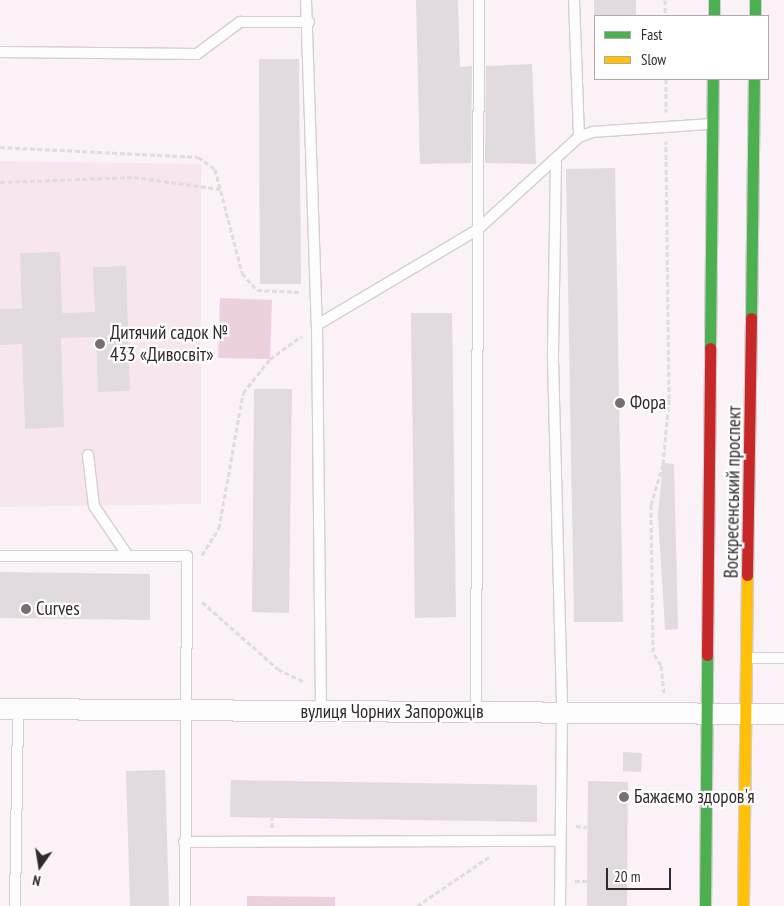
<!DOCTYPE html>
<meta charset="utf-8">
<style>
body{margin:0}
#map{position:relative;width:784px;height:906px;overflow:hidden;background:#faf2f6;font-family:"PT Sans Narrow",sans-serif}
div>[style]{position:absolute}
.built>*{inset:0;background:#f8e6ef}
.green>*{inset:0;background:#ebd0de}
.building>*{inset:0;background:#e1dade}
.path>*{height:3px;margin-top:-1.5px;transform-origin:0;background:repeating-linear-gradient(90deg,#dfdcdd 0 5px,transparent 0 7.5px)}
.roads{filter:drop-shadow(1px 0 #d5ced1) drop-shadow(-1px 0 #d5ced1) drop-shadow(0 1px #d5ced1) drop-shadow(0 -1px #d5ced1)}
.lane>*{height:10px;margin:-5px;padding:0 5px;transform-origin:5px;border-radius:5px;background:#fefdfe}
.street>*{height:20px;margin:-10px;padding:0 10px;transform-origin:10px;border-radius:10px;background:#fefdfe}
.fast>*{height:11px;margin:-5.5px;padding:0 5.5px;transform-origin:5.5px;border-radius:5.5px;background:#4caf50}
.slow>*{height:11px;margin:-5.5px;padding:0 5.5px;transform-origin:5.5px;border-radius:5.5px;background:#ffc107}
.jam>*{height:11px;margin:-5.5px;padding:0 5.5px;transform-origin:5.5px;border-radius:5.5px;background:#c62828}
.dots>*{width:14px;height:14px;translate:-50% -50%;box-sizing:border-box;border:2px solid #fff;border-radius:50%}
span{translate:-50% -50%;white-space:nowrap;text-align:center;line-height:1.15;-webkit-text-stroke:4.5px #fff;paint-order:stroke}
.poi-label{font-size:19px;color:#312a2d}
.left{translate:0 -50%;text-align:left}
.street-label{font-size:19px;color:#312a2d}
.legend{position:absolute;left:594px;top:15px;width:175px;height:65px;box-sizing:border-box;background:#fff;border:1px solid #adaaab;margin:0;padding:6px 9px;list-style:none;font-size:15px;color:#312a2d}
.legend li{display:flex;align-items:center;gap:10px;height:25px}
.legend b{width:25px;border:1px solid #adaaab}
.north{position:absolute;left:15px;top:841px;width:50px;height:50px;-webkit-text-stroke:4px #fff;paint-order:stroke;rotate:193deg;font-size:14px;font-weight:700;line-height:20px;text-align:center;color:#312a2d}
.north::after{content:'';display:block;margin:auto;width:18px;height:22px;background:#312a2d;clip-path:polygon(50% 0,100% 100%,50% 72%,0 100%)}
.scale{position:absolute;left:606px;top:868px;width:65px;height:22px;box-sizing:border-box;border:2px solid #312a2d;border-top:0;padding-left:6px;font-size:15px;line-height:18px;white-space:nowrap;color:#312a2d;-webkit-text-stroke:4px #fff;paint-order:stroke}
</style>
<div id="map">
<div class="built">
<div style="clip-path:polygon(0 161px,201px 164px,201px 504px,0 507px)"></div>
</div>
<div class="green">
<div style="clip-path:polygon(220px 298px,272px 300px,270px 359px,218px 358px)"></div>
<div style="clip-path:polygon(247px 896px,335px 897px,335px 906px,247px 906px)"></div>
</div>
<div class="building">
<div style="clip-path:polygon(416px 0,458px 0,460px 67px,472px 66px,471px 163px,420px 164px)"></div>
<div style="clip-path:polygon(594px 0,636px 0,636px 16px,594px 16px)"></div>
<div style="clip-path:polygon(259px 59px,299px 59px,301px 284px,260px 284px)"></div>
<div style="clip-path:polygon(532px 64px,536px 164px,485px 163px,486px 66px)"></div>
<div style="clip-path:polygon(615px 168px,623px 622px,574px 622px,566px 169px)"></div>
<div style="clip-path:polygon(60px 252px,62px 313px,95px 312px,93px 267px,126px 266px,130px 391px,98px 392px,96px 337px,61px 338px,64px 427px,25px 429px,22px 344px,0 345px,0 309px,22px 309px,20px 253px)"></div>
<div style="clip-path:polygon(411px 313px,452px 313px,456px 617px,415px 618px)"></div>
<div style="clip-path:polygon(254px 389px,292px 389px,289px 613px,252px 612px)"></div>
<div style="clip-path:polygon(663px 463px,674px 464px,678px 629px,665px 630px,658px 514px)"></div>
<div style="clip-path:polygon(0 572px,150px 574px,150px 620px,0 618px)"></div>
<div style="clip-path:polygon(623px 752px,642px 753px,641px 772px,623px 771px)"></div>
<div style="clip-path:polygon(165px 770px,169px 906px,130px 906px,126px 771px)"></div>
<div style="clip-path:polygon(231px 780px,537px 785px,537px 822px,230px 817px)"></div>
<div style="clip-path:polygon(588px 781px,628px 782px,627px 906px,587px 906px)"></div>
</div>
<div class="path">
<div style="left:665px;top:0;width:16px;rotate:90deg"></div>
<div style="left:666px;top:79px;width:33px;rotate:90deg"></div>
<div style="left:0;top:147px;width:198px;rotate:2.9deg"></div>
<div style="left:198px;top:157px;width:21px;rotate:35deg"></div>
<div style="left:215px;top:169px;width:107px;rotate:75.4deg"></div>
<div style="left:242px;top:273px;width:23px;rotate:49deg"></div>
<div style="left:257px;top:290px;width:44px;rotate:2.6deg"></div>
<div style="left:0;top:182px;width:134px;rotate:-2.1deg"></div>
<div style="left:134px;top:177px;width:87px;rotate:7.9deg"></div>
<div style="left:202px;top:555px;width:32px;rotate:-58deg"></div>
<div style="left:219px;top:528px;width:137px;rotate:-79.9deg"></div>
<div style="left:243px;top:393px;width:43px;rotate:-51.5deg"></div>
<div style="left:270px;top:359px;width:39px;rotate:-36deg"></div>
<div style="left:202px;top:602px;width:101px;rotate:41.4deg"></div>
<div style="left:278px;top:669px;width:30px;rotate:26deg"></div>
<div style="left:664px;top:693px;width:28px;rotate:-96deg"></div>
<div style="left:661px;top:665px;width:15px;rotate:-122deg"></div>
<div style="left:653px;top:652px;width:147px;rotate:-90.8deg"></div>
<div style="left:651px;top:505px;width:43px;rotate:-73.7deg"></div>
<div style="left:663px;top:464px;width:65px;rotate:-84.7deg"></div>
<div style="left:669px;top:399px;width:258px;rotate:-90.7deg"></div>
<div style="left:576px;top:826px;width:11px;rotate:5deg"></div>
<div style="left:272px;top:828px;width:10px;rotate:-90deg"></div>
<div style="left:575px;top:881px;width:12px"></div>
<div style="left:417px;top:906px;width:87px;rotate:-34.2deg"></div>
</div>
<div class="roads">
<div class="lane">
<div style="left:306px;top:0;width:325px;rotate:88.1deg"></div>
<div style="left:317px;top:325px;width:387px;rotate:89.4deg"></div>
<div style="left:574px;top:0;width:137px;rotate:87.9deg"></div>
<div style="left:0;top:52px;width:197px;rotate:0.6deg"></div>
<div style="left:197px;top:54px;width:54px;rotate:-36.7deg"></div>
<div style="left:240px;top:22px;width:69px"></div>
<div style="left:556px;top:162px;width:198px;rotate:90.9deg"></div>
<div style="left:553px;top:360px;width:353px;rotate:88.5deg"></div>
<div style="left:562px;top:713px;width:193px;rotate:90.6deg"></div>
<div style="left:317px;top:325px;width:186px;rotate:-30.7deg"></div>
<div style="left:477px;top:230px;width:138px;rotate:-42.4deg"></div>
<div style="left:579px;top:137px;width:15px;rotate:-20deg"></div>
<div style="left:593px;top:132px;width:118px;rotate:-3.9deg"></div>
<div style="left:88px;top:455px;width:51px;rotate:83.3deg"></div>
<div style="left:94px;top:506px;width:60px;rotate:55.8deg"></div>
<div style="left:0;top:556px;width:187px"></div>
<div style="left:187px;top:556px;width:350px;rotate:90.3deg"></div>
<div style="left:749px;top:658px;width:35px"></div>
<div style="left:476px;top:713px;width:713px;rotate:-89.76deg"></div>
<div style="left:184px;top:842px;width:376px;rotate:-0.2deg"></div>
<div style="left:15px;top:906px;width:197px;rotate:-89.1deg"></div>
</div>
<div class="street">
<div style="left:0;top:709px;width:784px;rotate:0.37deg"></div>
</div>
<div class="fast">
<div style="left:714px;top:0;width:16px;rotate:90deg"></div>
<div style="left:755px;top:0;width:16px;rotate:90deg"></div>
<div style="left:751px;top:318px;width:239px;rotate:-89.3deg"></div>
<div style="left:710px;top:348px;width:269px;rotate:-89.4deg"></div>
<div style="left:705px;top:906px;width:251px;rotate:-89.5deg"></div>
</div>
<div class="slow">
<div style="left:743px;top:906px;width:331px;rotate:-89.3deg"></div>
</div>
<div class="jam">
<div style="left:747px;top:575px;width:257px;rotate:-89.1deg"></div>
<div style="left:707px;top:655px;width:307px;rotate:-89.4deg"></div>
</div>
</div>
<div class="dots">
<div style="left:100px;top:344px;background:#777073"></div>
<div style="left:620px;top:403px;background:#777073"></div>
<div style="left:26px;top:609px;background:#777073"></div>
<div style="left:624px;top:797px;background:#777073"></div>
</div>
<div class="poi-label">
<span class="left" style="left:110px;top:344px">Дитячий садок №<br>433 «Дивосвіт»</span>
<span class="left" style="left:630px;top:403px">Фора</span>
<span class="left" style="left:36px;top:609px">Curves</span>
<span class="left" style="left:634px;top:797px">Бажаємо здоров'я</span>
</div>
<div class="street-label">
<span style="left:733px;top:492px;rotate:-89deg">Воскресенський проспект</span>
<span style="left:392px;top:712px">вулиця Чорних Запорожців</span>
</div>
<ul class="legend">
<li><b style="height:6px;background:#4caf50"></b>Fast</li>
<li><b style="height:6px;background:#ffc107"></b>Slow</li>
</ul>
<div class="north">N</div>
<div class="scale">20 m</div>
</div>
